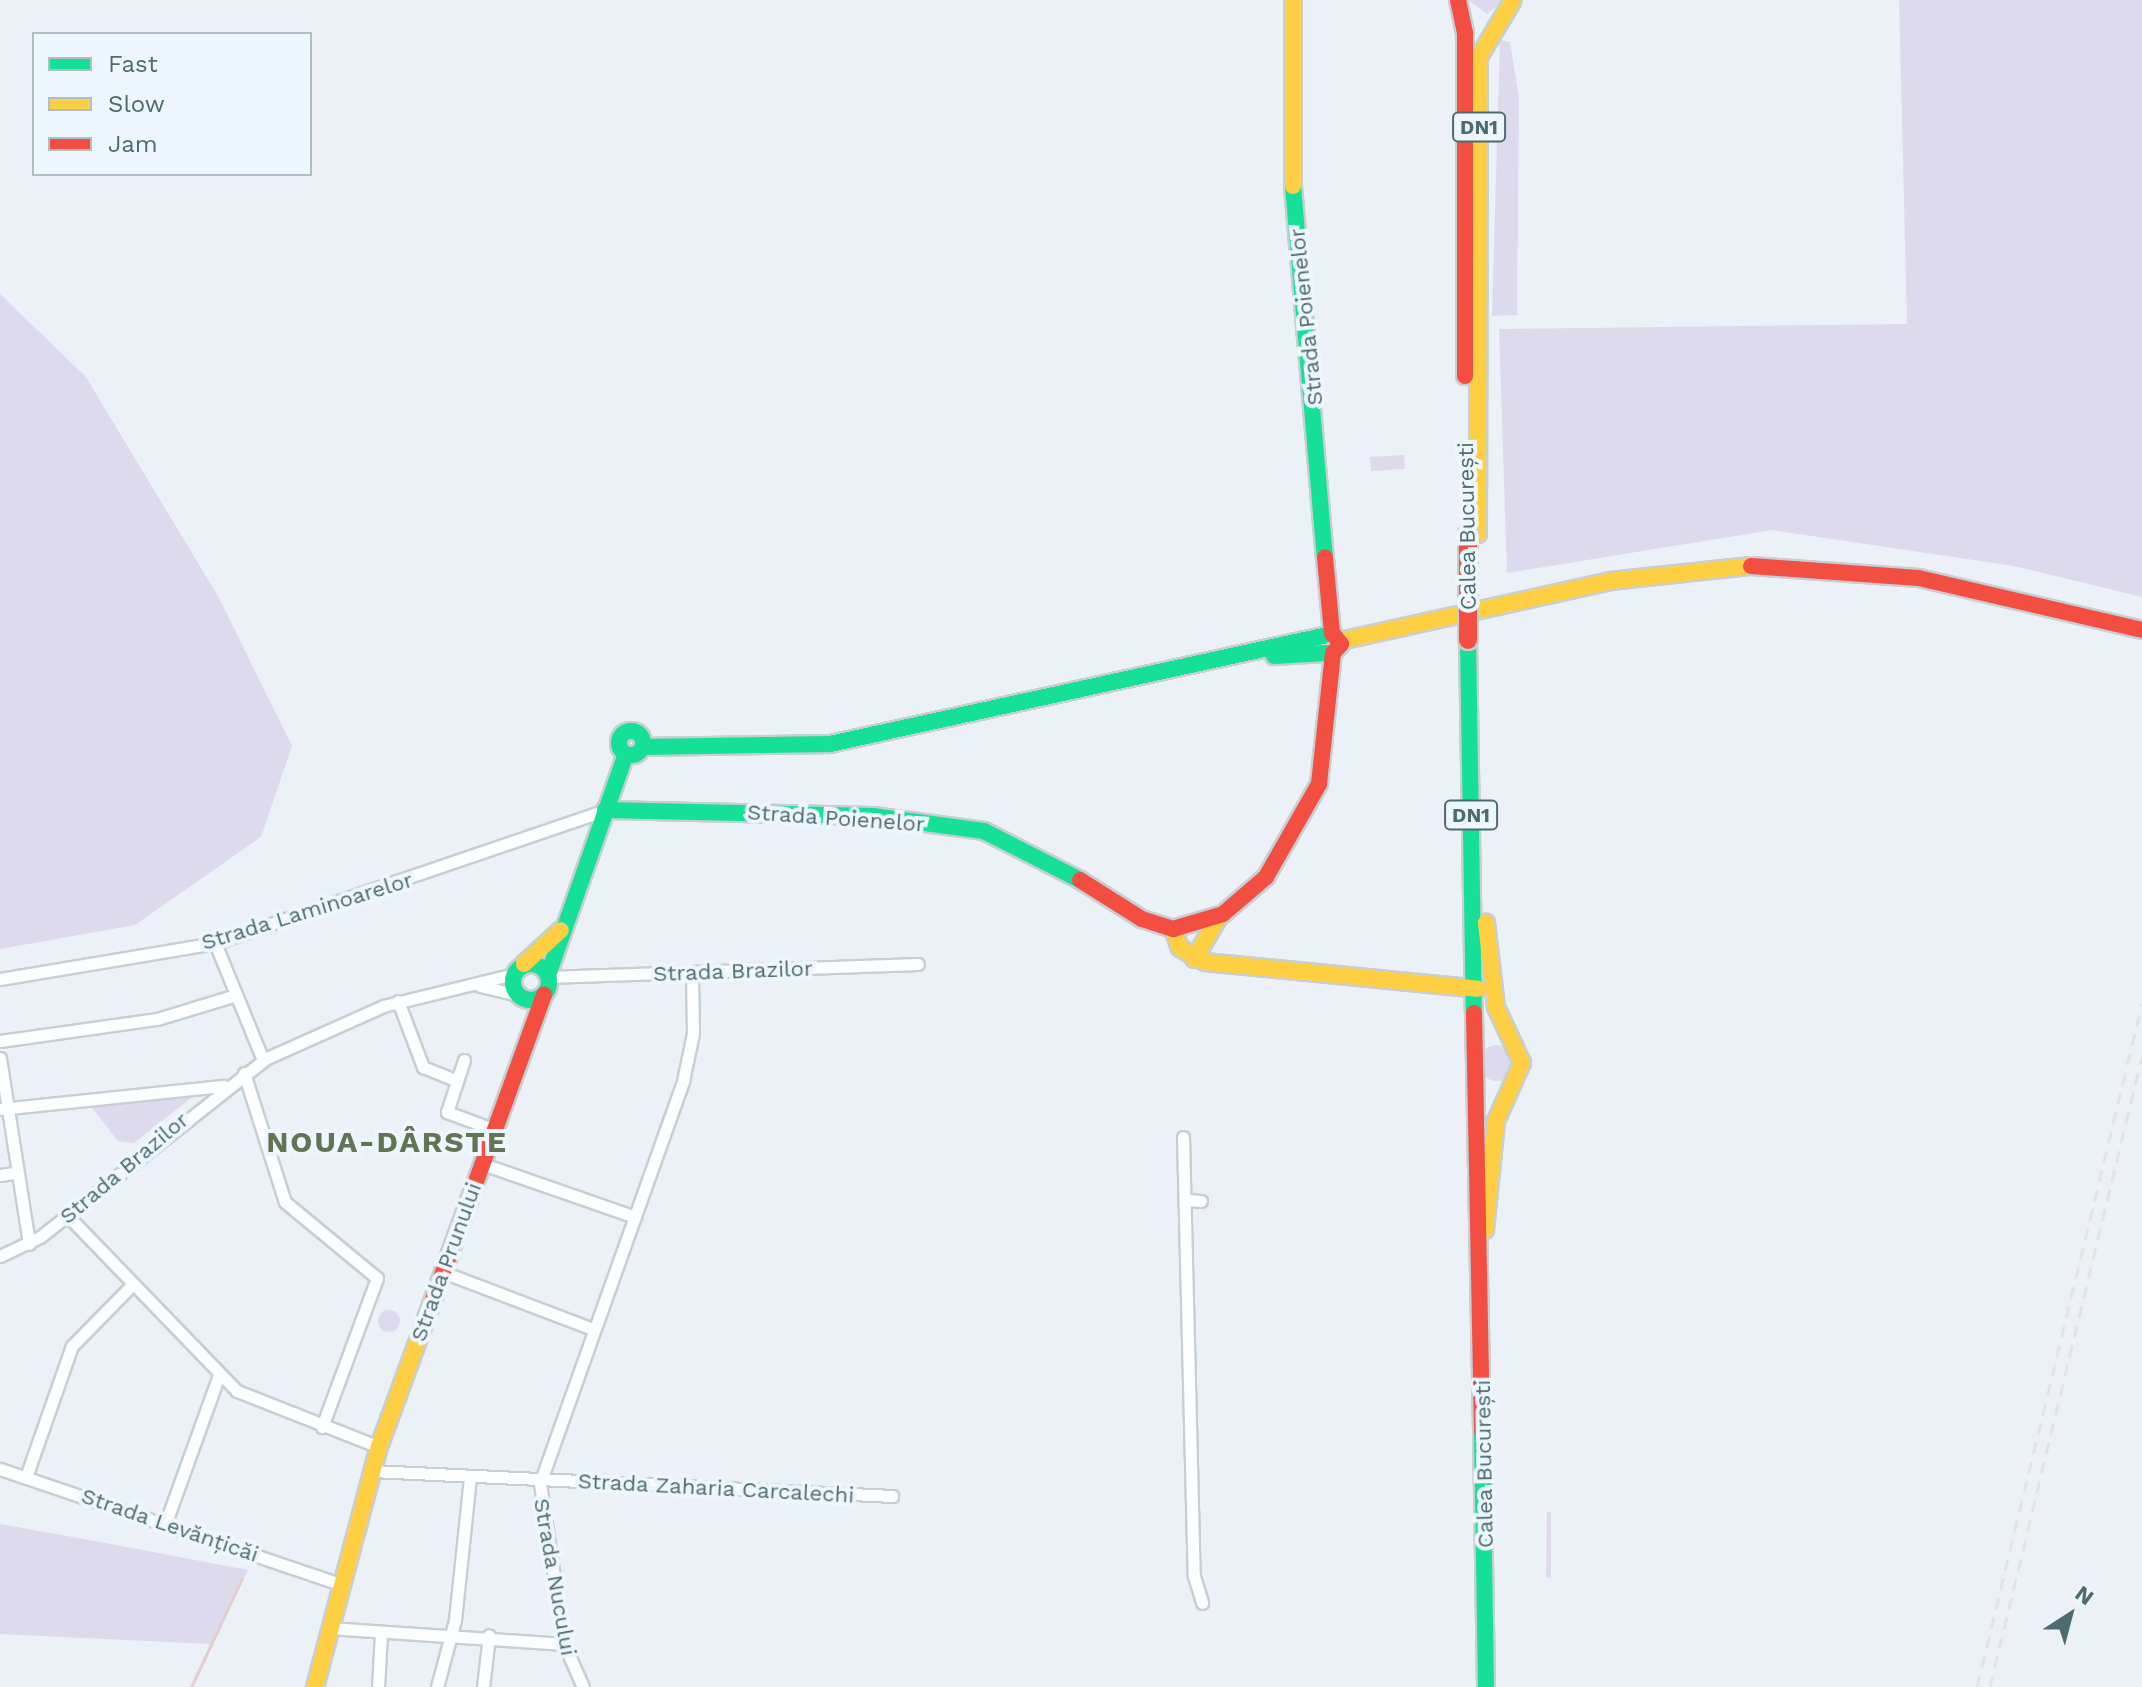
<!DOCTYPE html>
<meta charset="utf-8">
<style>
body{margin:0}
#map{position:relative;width:2142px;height:1687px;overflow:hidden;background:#ebf1f6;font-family:"Work Sans",sans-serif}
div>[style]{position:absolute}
.green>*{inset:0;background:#dedaee}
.round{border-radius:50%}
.stream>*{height:3px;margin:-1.5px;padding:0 1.5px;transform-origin:1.5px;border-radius:1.5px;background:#e5cdcf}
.roads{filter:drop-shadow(2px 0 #c7cfd3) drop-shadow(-2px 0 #c7cfd3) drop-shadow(0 2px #c7cfd3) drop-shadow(0 -2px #c7cfd3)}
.street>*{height:11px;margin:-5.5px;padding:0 5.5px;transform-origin:5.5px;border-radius:5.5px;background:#fcfdfe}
.fast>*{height:16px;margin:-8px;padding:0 8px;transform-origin:8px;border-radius:8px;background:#16e098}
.fast>.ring{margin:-8px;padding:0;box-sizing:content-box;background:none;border:16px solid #16e098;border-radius:50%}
.slow>*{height:16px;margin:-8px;padding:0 8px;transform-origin:8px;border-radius:8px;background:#ffcf43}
.jam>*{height:16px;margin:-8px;padding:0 8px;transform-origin:8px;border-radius:8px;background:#f24e42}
.rail>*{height:3px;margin-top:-1.5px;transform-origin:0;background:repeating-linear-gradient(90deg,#e3e5e2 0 12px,transparent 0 20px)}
.bridges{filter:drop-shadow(2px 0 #c7ced0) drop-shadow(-2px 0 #c7ced0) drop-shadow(0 2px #c7ced0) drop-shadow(0 -2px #c7ced0)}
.jam-bridge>*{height:18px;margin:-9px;padding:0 9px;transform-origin:9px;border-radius:9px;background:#f24e42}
span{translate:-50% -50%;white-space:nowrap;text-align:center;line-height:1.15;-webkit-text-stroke:8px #edf6fd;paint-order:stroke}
.shield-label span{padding:2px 6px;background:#edf6fd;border:2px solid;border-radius:6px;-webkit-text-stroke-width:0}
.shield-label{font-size:20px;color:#4e6b71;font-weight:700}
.street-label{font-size:22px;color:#4e6b71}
.district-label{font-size:30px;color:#647354;font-weight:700;letter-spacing:2px}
.legend{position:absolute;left:32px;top:32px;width:280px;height:144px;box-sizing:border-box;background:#edf6fd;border:2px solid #adbec5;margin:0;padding:10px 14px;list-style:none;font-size:24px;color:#4e6b71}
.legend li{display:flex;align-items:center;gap:16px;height:40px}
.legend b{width:40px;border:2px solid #adbec5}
.north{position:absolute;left:2030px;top:1575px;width:80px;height:80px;-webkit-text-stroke:6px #edf6fd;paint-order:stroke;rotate:36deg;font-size:22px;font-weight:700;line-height:32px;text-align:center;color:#4e6b71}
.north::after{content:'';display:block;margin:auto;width:28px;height:36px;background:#4e6b71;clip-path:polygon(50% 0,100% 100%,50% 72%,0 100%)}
</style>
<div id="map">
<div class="green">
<div style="clip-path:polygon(1468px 0,1504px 0,1487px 14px)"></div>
<div style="clip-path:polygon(1899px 0,2142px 0,2142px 597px,2014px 566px,1772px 530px,1507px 573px,1499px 329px,1907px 324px)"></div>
<div style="clip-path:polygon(1500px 40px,1510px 42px,1519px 98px,1517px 315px,1492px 316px)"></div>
<div style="clip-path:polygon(0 294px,86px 377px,219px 598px,292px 746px,261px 837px,135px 925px,0 949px)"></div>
<div style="clip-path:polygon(1404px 455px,1405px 469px,1371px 471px,1370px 457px)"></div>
<div class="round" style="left:1479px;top:1045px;width:36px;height:36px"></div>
<div style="clip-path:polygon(200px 1091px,134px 1143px,118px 1141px,89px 1104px)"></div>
<div class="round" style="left:378px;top:1310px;width:22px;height:22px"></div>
<div style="clip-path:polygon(1547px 1512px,1551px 1512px,1551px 1578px,1546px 1577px)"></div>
<div style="clip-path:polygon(0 1524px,95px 1541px,248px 1570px,210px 1644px,0 1634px)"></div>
</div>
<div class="stream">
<div style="left:191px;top:1687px;width:120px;rotate:-64.9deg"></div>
</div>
<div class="roads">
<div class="street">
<div style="left:215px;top:943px;width:126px;rotate:67.7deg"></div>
<div style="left:548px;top:977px;width:370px;rotate:-2deg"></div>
<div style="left:0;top:979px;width:218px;rotate:-9.5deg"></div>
<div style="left:215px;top:943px;width:412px;rotate:-18.8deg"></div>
<div style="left:480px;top:986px;width:39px;rotate:13deg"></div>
<div style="left:398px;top:1001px;width:71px;rotate:69.3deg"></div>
<div style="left:423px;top:1067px;width:35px;rotate:22deg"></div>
<div style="left:0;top:1041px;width:159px;rotate:-8deg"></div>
<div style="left:157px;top:1019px;width:83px;rotate:-16.9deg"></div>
<div style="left:0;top:1058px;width:188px;rotate:81.1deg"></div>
<div style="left:464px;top:1060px;width:55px;rotate:108.1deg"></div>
<div style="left:447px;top:1112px;width:51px;rotate:20.6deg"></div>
<div style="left:244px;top:1073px;width:135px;rotate:72.4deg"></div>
<div style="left:285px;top:1202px;width:119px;rotate:39.6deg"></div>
<div style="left:377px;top:1278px;width:159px;rotate:110.3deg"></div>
<div style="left:0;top:1109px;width:225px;rotate:-5.9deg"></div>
<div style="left:1183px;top:1137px;width:439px;rotate:88.6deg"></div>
<div style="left:1194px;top:1576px;width:28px;rotate:73deg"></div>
<div style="left:483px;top:1164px;width:161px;rotate:19.2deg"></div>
<div style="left:0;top:1175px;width:14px;rotate:-8deg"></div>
<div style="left:1188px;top:1200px;width:13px;rotate:4deg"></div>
<div style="left:67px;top:1215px;width:245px;rotate:46deg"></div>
<div style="left:237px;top:1391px;width:153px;rotate:21.5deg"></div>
<div style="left:0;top:1256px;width:44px;rotate:-25.4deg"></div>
<div style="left:40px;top:1237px;width:289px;rotate:-38.3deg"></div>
<div style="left:267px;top:1058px;width:127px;rotate:-24.1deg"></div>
<div style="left:383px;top:1006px;width:135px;rotate:-13.7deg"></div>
<div style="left:443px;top:1272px;width:160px;rotate:20.8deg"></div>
<div style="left:0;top:1469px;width:358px;rotate:18.7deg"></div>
<div style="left:372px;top:1471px;width:521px;rotate:2.75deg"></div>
<div style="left:26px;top:1477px;width:139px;rotate:-70.7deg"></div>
<div style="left:72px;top:1346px;width:86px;rotate:-45.5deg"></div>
<div style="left:166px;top:1522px;width:156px;rotate:-70.2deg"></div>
<div style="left:329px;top:1628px;width:236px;rotate:3.9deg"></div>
<div style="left:378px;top:1687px;width:54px;rotate:-86.8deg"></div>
<div style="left:437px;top:1687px;width:69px;rotate:-75deg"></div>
<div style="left:455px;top:1620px;width:143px;rotate:-84deg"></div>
<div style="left:483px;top:1687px;width:52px;rotate:-83.4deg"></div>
<div style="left:583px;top:1687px;width:47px;rotate:-113.8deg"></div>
<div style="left:564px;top:1644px;width:163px;rotate:-98.5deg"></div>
<div style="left:540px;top:1483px;width:427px;rotate:-70.4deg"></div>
<div style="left:683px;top:1081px;width:49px;rotate:-78.2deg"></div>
<div style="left:693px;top:1033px;width:60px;rotate:-91deg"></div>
</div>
<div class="fast">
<div style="left:1293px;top:186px;width:372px;rotate:85.1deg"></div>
<div style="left:1468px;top:640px;width:373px;rotate:89.1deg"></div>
<div style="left:1274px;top:656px;width:53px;rotate:-3.2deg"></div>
<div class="ring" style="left:619px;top:731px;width:8px;height:8px"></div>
<div style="left:643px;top:747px;width:187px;rotate:-0.9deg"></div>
<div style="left:830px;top:744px;width:505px;rotate:-12.36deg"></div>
<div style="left:605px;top:810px;width:268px;rotate:1.3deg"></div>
<div style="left:873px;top:816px;width:112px;rotate:7.7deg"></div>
<div style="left:984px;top:831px;width:108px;rotate:27deg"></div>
<div class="ring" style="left:513px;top:964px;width:20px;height:20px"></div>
<div style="left:548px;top:975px;width:234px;rotate:-70.6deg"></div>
<div style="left:1482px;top:1431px;width:256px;rotate:89.1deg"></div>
</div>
<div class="slow">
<div style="left:1293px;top:0;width:186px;rotate:90deg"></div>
<div style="left:1478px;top:534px;width:477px;rotate:-89.9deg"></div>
<div style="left:1479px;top:57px;width:66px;rotate:-59.2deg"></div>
<div style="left:1340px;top:641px;width:277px;rotate:-12.5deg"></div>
<div style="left:1610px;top:581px;width:142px;rotate:-6.1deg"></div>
<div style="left:1173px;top:929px;width:20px;rotate:70deg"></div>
<div style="left:1180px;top:948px;width:29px;rotate:29deg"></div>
<div style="left:1205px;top:962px;width:274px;rotate:5.6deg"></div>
<div style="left:1194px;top:959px;width:49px;rotate:-59.2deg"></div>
<div style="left:524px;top:964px;width:50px;rotate:-42.6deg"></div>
<div style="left:1485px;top:1230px;width:110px;rotate:-84.2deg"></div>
<div style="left:1496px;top:1121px;width:64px;rotate:-65.9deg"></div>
<div style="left:1522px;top:1063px;width:62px;rotate:-114.9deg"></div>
<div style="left:1496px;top:1007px;width:85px;rotate:-96.8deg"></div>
<div style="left:315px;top:1687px;width:248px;rotate:-75.1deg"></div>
<div style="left:379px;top:1447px;width:160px;rotate:-69.9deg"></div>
</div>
<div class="jam">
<div style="left:1458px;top:0;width:34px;rotate:78deg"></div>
<div style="left:1465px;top:33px;width:343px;rotate:90deg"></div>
<div style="left:1751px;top:566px;width:168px;rotate:4.1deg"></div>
<div style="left:1919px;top:578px;width:229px;rotate:13.1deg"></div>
<div style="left:1080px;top:880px;width:73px;rotate:32.2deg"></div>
<div style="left:1142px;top:919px;width:33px;rotate:18deg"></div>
<div style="left:1173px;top:929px;width:52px;rotate:-16.7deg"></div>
<div style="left:1223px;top:914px;width:57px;rotate:-40.7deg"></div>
<div style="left:1266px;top:877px;width:107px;rotate:-60.3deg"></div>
<div style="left:1319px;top:784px;width:132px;rotate:-83.9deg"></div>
<div style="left:1333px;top:653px;width:12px;rotate:-48deg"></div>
<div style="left:1341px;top:644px;width:14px;rotate:-129deg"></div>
<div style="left:1332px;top:633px;width:76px;rotate:-95.3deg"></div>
<div style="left:1474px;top:1013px;width:418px;rotate:88.9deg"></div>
<div style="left:434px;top:1297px;width:322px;rotate:-70deg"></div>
</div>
</div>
<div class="rail">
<div style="left:1977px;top:1687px;width:703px;rotate:-76.42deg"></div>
<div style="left:1990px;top:1687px;width:649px;rotate:-76.46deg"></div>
</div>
<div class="bridges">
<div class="jam-bridge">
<div style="left:1468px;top:534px;width:106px;rotate:90deg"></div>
</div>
</div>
<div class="shield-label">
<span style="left:1479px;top:127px">DN1</span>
<span style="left:1471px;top:815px">DN1</span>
</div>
<div class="street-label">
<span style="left:1306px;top:317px;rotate:-96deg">Strada Poienelor</span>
<span style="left:1467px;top:526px;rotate:-91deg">Calea București</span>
<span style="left:836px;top:818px;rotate:4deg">Strada Poienelor</span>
<span style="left:307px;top:911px;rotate:-17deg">Strada Laminoarelor</span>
<span style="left:733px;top:971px;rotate:-2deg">Strada Brazilor</span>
<span style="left:124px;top:1168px;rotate:-40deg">Strada Brazilor</span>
<span style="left:446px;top:1262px;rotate:-70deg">Strada Prunului</span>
<span style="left:1484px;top:1464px;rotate:-91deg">Calea București</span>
<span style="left:716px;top:1488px;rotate:3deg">Strada Zaharia Carcalechi</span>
<span style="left:170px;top:1525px;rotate:19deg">Strada Levănțicăi</span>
<span style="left:555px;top:1577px;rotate:80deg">Strada Nucului</span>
</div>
<div class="district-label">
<span style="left:387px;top:1142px">NOUA-DÂRSTE</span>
</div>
<ul class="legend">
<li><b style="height:10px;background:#16e098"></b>Fast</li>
<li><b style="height:10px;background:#ffcf43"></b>Slow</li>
<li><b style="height:10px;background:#f24e42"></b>Jam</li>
</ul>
<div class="north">N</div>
</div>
